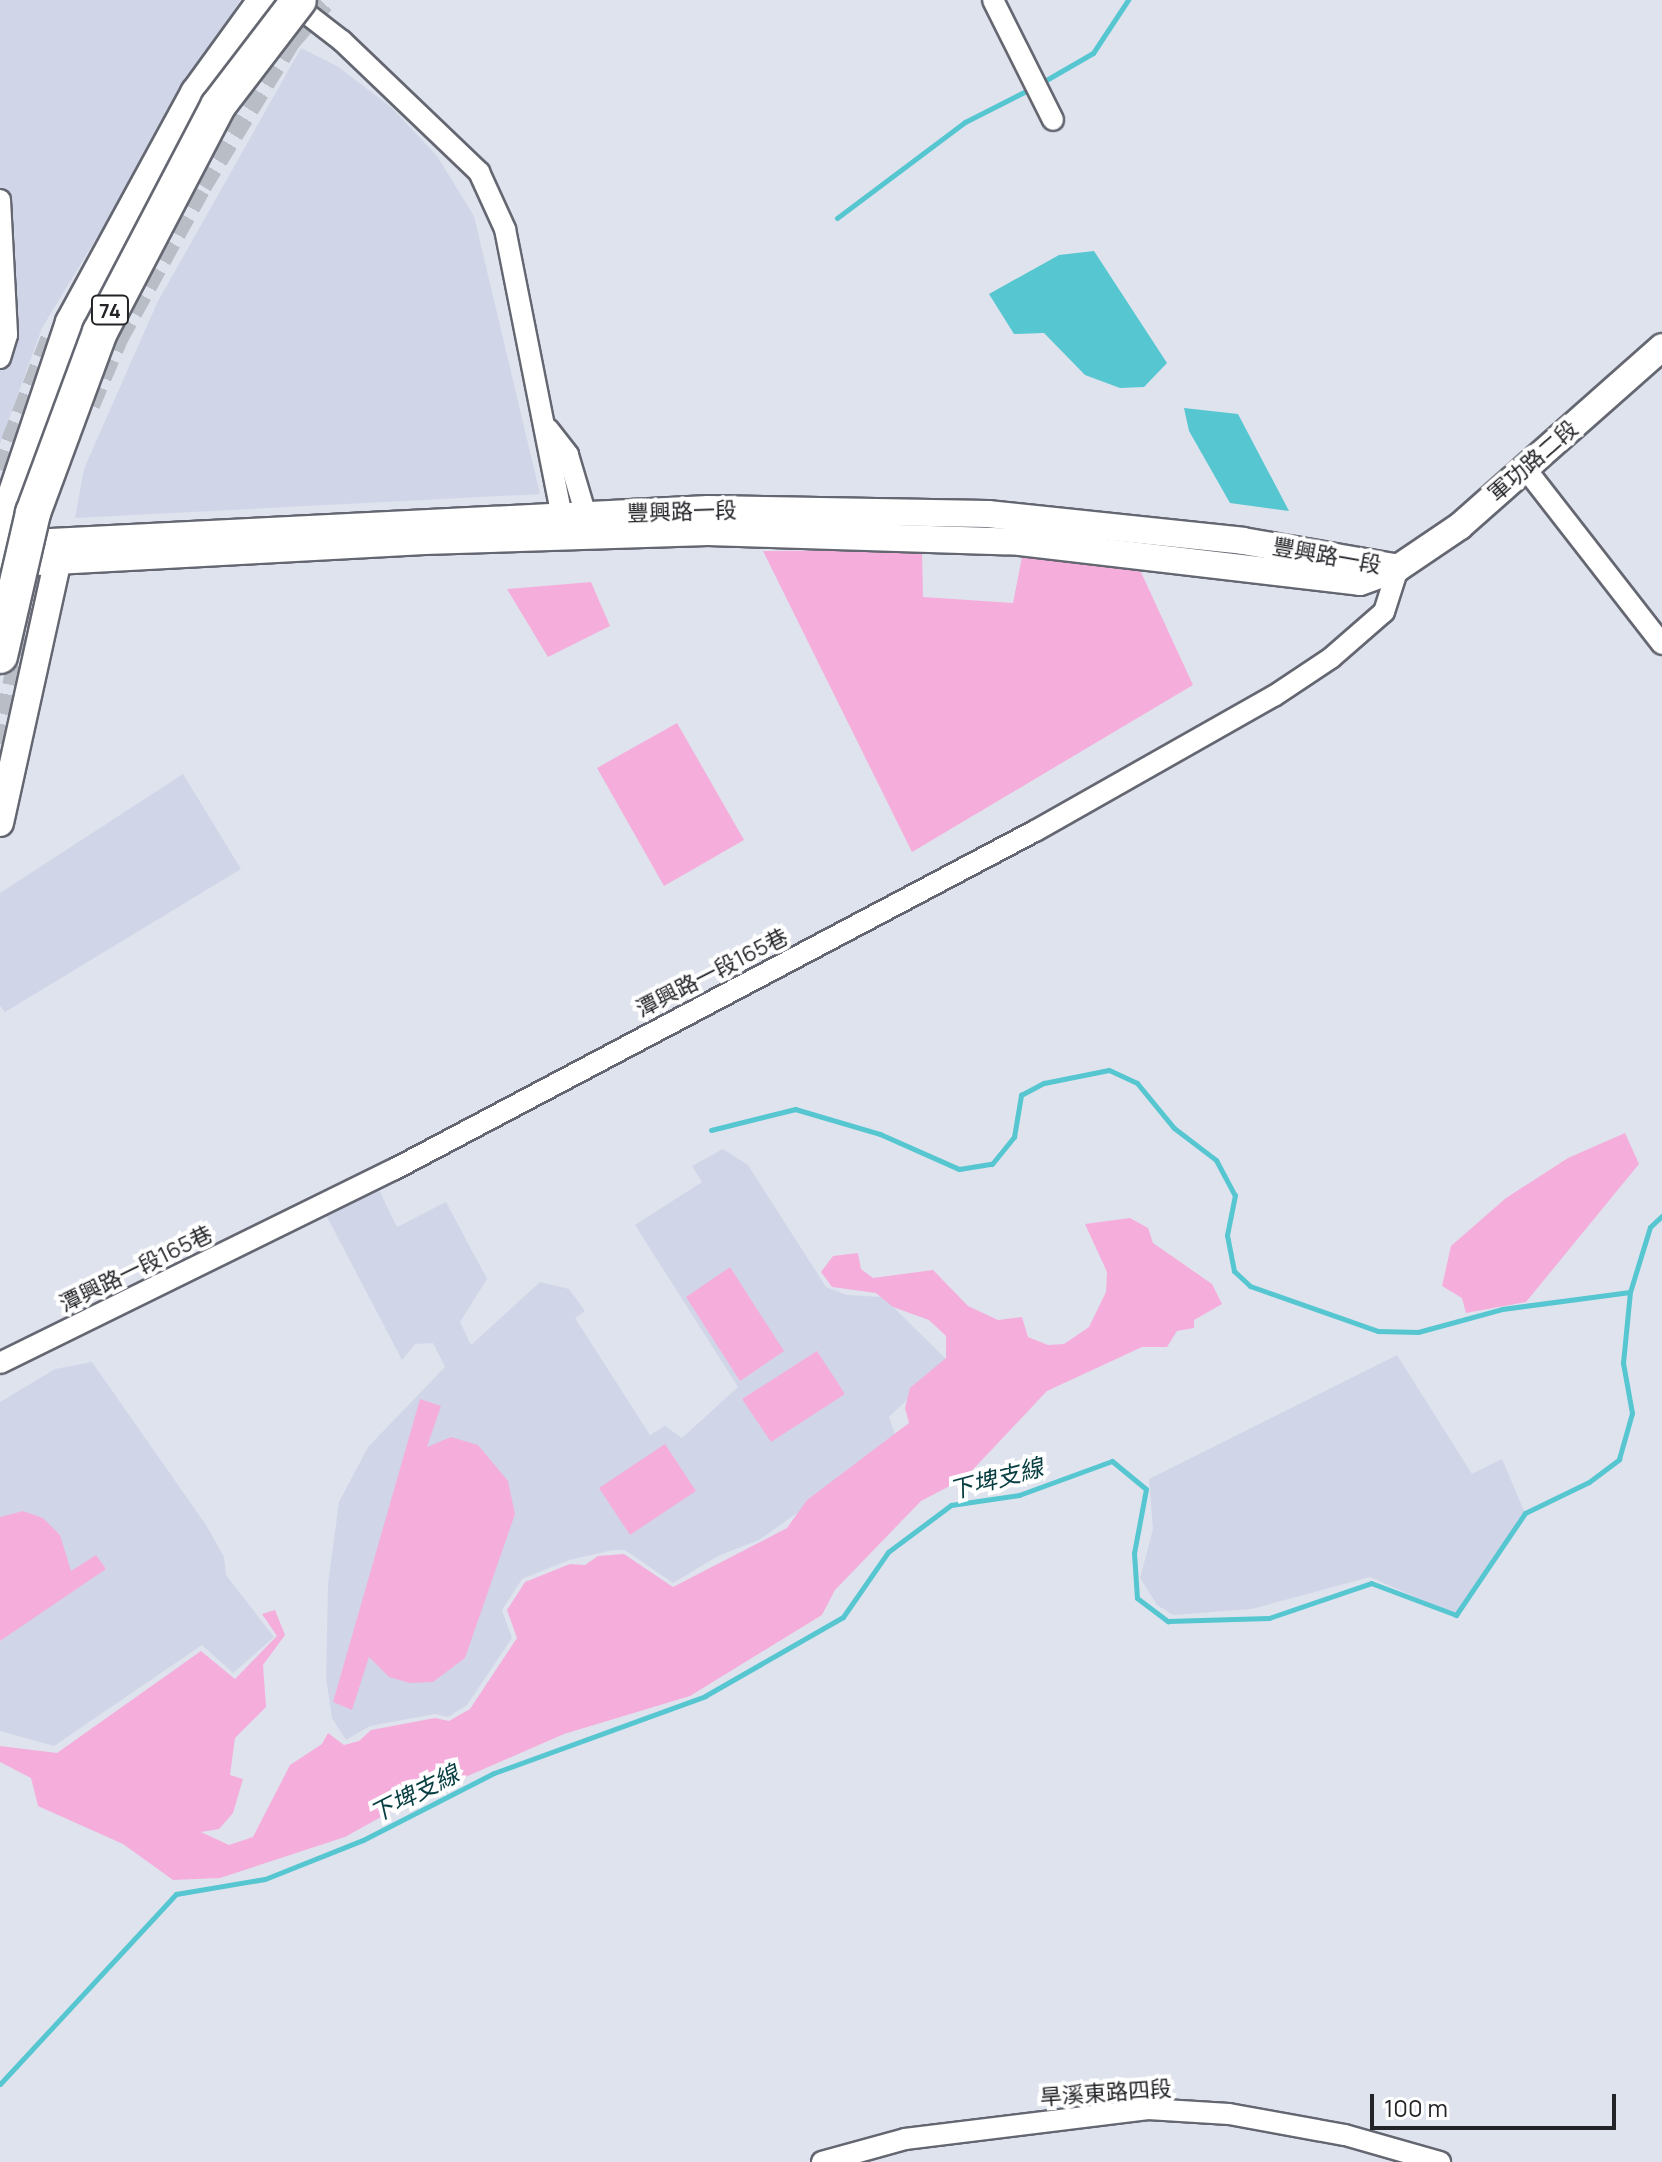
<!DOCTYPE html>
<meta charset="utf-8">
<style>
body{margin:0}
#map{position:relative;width:1662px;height:2162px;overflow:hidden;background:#dfe3ee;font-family:Manrope,"Noto Sans TC",sans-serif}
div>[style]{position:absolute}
.built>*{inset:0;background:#d0d6e8}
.green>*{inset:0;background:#f5aedb}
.water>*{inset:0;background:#56c6d0}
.stream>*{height:5px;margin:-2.5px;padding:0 2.5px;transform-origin:2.5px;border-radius:2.5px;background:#56c6d0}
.street-tunnel>*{height:20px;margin-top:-10px;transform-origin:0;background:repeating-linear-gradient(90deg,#b9bdc6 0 20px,transparent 0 30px)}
.roads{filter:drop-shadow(2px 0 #646771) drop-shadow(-2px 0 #646771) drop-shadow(0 2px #646771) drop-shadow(0 -2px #646771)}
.street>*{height:20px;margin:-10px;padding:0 10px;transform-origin:10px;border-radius:10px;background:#fff}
.secondary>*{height:26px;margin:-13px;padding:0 13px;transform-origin:13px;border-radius:13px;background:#fff}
.highway>*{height:34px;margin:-17px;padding:0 17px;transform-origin:17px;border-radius:17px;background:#fff}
.bridges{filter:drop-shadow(2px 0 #646771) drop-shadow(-2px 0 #646771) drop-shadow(0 2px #646771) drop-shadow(0 -2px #646771)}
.highway-bridge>*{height:34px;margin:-17px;padding:0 17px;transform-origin:17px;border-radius:17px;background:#fff}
span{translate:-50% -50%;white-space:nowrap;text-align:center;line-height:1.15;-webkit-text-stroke:8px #fff;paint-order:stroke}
.shield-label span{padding:2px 6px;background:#fff;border:2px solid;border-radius:6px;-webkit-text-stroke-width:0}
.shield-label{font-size:20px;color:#232428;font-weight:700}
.street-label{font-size:22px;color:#232428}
.water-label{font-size:24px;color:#083e42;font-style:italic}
.scale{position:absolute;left:1370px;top:2094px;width:246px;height:36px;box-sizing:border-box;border:4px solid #232428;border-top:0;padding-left:10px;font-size:24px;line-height:28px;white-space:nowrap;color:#232428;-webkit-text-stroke:6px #fff;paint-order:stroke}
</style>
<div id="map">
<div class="built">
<div style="clip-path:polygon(0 0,240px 0,42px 328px,0 444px)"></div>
<div style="clip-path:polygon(301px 48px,337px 66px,391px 107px,437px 156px,474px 216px,540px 494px,75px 518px,84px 469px,157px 303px)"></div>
<div style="clip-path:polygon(183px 774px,241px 869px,5px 1012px,0 1006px,0 893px)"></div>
<div style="clip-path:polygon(723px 1149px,748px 1165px,826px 1287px,847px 1295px,883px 1297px,948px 1361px,889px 1417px,898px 1442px,759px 1540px,718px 1556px,673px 1583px,625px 1550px,613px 1550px,569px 1560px,522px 1579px,502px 1610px,512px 1638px,467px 1705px,448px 1717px,435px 1714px,370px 1726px,346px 1740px,332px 1718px,326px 1678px,328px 1585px,339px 1502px,368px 1447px,445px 1367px,433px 1343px,415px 1344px,402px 1360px,326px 1215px,378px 1188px,397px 1227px,446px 1202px,487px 1279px,460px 1322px,471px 1345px,540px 1282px,569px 1289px,585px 1311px,575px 1318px,650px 1435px,665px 1426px,682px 1438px,738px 1387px,635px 1225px,702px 1182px,692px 1166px)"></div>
<div style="clip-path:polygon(1397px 1355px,1472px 1474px,1502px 1459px,1525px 1513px,1456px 1615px,1370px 1577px,1252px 1609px,1173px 1615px,1157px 1605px,1140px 1578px,1153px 1529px,1149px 1479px)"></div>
<div style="clip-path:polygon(92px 1362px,206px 1525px,224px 1557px,226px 1575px,274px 1637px,233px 1673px,202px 1645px,54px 1746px,0 1731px,0 1402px,55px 1369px)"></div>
</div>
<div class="green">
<div style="clip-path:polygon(922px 550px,923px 597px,1013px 603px,1022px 557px,1140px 570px,1193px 685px,912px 852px,763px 551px)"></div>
<div style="clip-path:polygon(591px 582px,610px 626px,548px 657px,507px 589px)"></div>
<div style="clip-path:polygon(677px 723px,744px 840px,664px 886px,597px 768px)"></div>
<div style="clip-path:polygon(1625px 1133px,1639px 1164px,1526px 1302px,1466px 1313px,1462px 1298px,1442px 1286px,1451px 1246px,1506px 1198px,1568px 1158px)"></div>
<div style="clip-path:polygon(1130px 1218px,1148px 1228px,1153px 1243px,1212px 1284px,1222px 1304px,1194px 1320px,1194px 1328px,1177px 1331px,1167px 1347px,1142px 1347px,1047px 1391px,965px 1478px,921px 1501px,835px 1590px,822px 1615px,690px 1696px,564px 1734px,406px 1803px,345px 1837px,220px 1878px,173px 1880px,123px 1844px,38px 1806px,31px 1778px,0 1762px,0 1746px,57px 1753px,201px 1651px,235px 1679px,277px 1636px,262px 1614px,275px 1610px,285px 1635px,263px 1665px,266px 1707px,235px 1738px,230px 1775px,243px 1779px,233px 1813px,219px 1829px,201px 1832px,229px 1845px,253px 1837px,290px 1765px,322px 1744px,328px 1733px,344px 1745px,359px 1741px,371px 1730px,435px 1718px,449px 1721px,470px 1709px,517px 1638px,507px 1610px,525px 1582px,570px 1564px,585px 1565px,598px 1556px,624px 1554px,673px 1587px,787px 1528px,807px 1500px,909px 1423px,905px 1408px,910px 1388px,946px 1358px,946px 1336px,929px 1320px,893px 1307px,876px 1293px,832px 1287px,821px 1272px,833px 1256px,858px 1253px,861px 1269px,873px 1278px,933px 1270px,968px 1306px,998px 1320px,1022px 1317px,1028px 1337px,1048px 1345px,1064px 1344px,1089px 1327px,1106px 1292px,1107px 1272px,1085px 1224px)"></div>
<div style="clip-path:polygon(730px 1267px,784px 1351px,740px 1381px,686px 1297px)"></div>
<div style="clip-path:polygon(817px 1351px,845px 1394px,771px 1442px,742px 1399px)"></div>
<div style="clip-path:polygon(420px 1399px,441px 1406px,427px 1447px,451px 1437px,478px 1445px,508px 1481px,515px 1514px,465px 1658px,433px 1682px,410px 1683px,389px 1677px,369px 1657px,352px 1710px,333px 1702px)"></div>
<div style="clip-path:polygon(665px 1444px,696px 1491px,630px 1535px,599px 1488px)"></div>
<div style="clip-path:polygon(23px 1511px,43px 1518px,60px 1535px,71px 1571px,96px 1555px,106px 1569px,0 1641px,0 1517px)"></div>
</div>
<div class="water">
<div style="clip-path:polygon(1094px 251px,1167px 363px,1144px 387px,1120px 388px,1085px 375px,1044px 333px,1014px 334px,989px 294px,1059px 255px)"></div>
<div style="clip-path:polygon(1184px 408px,1238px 414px,1289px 511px,1230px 503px,1189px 431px)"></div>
</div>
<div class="stream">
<div style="left:1041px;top:83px;width:60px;rotate:-30deg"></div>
<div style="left:1093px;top:53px;width:64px;rotate:-56.6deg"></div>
<div style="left:837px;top:218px;width:160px;rotate:-36.9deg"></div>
<div style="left:965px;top:122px;width:75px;rotate:-26.9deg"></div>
<div style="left:711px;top:1130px;width:87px;rotate:-14deg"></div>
<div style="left:795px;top:1109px;width:89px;rotate:16.4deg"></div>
<div style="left:880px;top:1134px;width:86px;rotate:23.9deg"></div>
<div style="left:959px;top:1169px;width:33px;rotate:-9deg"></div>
<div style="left:992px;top:1164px;width:35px;rotate:-51deg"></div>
<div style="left:1014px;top:1137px;width:43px;rotate:-80.5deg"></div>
<div style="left:1021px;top:1095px;width:26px;rotate:-28deg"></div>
<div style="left:1044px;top:1083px;width:66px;rotate:-11.3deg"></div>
<div style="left:1109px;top:1070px;width:31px;rotate:25deg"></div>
<div style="left:1137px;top:1083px;width:58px;rotate:50.6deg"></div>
<div style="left:1174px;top:1128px;width:53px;rotate:37.3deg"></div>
<div style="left:1216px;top:1160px;width:40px;rotate:62deg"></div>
<div style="left:1235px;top:1195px;width:41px;rotate:101.3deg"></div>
<div style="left:1227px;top:1235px;width:37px;rotate:79deg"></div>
<div style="left:1234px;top:1271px;width:22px;rotate:43deg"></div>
<div style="left:1250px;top:1286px;width:136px;rotate:19.4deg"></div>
<div style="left:1378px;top:1331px;width:40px;rotate:1.4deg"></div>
<div style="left:1418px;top:1332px;width:87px;rotate:-15.3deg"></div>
<div style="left:1502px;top:1309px;width:129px;rotate:-7.6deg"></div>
<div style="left:0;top:2084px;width:259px;rotate:-47.2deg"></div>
<div style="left:176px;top:1894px;width:90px;rotate:-9.6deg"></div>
<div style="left:265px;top:1879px;width:105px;rotate:-21.7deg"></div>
<div style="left:363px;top:1840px;width:147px;rotate:-27.1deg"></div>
<div style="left:494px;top:1773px;width:225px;rotate:-20deg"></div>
<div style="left:705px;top:1696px;width:159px;rotate:-29.8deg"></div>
<div style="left:843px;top:1617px;width:79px;rotate:-55.3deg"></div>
<div style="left:888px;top:1552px;width:79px;rotate:-36.7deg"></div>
<div style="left:951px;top:1505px;width:69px;rotate:-8.4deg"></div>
<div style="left:1019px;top:1495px;width:99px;rotate:-20.1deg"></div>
<div style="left:1112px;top:1461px;width:44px;rotate:39.5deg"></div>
<div style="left:1146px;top:1489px;width:65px;rotate:100.6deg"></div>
<div style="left:1134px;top:1553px;width:45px;rotate:86.2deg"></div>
<div style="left:1137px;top:1598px;width:39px;rotate:37deg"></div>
<div style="left:1168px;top:1621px;width:101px;rotate:-1.7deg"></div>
<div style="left:1269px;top:1618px;width:108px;rotate:-18.9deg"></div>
<div style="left:1371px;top:1583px;width:91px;rotate:20.6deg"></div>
<div style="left:1456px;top:1615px;width:123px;rotate:-55.9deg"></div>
<div style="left:1525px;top:1513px;width:71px;rotate:-25.8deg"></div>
<div style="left:1589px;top:1482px;width:38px;rotate:-37deg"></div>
<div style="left:1619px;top:1459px;width:48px;rotate:-74.2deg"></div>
<div style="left:1632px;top:1413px;width:51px;rotate:-100.2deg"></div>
<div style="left:1623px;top:1363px;width:71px;rotate:-84.4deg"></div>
<div style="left:1630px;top:1292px;width:68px;rotate:-72.9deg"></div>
<div style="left:1650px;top:1227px;width:16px;rotate:-43deg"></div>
</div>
<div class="street-tunnel">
<div style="left:90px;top:405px;width:72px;rotate:-67deg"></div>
<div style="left:118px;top:339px;width:175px;rotate:-61.2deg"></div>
<div style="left:202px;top:186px;width:170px;rotate:-58.5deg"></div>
<div style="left:291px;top:41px;width:55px;rotate:-48.7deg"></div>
<div style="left:0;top:470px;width:142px;rotate:-69deg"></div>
<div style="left:0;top:744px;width:147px;rotate:-78.2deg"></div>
</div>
<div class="roads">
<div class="street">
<div style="left:289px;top:0;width:67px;rotate:37.7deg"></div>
<div style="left:342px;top:41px;width:190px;rotate:43.7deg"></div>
<div style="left:479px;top:172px;width:63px;rotate:65.5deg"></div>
<div style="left:505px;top:229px;width:304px;rotate:78.8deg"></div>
<div style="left:993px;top:0;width:134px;rotate:63.4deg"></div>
<div style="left:0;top:200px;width:135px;rotate:87deg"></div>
<div style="left:7px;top:335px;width:24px;rotate:107deg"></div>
<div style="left:548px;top:429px;width:33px;rotate:52deg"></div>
<div style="left:568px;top:455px;width:77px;rotate:73.4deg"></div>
<div style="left:1525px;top:468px;width:223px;rotate:52.1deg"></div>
<div style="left:0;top:1363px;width:438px;rotate:-26.2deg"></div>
<div style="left:393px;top:1170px;width:726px;rotate:-27.84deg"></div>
<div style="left:1035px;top:831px;width:274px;rotate:-29.5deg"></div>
<div style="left:1274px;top:696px;width:69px;rotate:-33.7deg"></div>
<div style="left:1331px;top:658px;width:70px;rotate:-41deg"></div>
<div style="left:1384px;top:612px;width:46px;rotate:-72.3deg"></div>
<div style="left:822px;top:2162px;width:86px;rotate:-15.5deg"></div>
<div style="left:905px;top:2139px;width:245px;rotate:-7deg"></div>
<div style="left:1148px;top:2109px;width:81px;rotate:3.5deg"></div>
<div style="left:1229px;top:2114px;width:118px;rotate:10.3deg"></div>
<div style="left:1345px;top:2135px;width:99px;rotate:15.9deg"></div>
</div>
<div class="secondary">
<div style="left:11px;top:544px;width:698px;rotate:-2.87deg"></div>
<div style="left:708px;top:509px;width:280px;rotate:1deg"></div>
<div style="left:988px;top:514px;width:256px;rotate:6deg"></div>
<div style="left:1243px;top:541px;width:153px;rotate:9.8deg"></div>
<div style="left:0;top:564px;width:425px;rotate:-3.1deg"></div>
<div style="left:424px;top:541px;width:284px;rotate:-1.8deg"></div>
<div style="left:708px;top:532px;width:312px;rotate:1.8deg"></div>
<div style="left:1020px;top:542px;width:342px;rotate:6.7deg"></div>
<div style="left:1360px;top:582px;width:40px;rotate:-20.2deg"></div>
<div style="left:1398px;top:568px;width:75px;rotate:-34.1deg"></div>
<div style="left:1460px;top:526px;width:270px;rotate:-41.5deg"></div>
<div style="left:0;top:823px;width:285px;rotate:-77.6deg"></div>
</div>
<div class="highway">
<div style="left:0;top:541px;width:230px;rotate:-71.5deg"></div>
<div style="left:73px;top:323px;width:261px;rotate:-61.4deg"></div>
<div style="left:198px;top:94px;width:116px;rotate:-54.1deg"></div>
</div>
</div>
<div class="bridges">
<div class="highway-bridge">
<div style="left:0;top:656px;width:147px;rotate:-77deg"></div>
<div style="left:33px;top:513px;width:193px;rotate:-69.7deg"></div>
<div style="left:100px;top:332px;width:255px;rotate:-62.4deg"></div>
<div style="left:218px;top:106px;width:133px;rotate:-52.6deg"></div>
</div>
</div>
<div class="shield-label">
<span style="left:110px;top:310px">74</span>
</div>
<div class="street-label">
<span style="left:1533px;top:461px;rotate:-41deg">軍功路二段</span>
<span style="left:682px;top:512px;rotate:-2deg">豐興路一段</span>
<span style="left:1327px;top:556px;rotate:10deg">豐興路一段</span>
<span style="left:712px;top:973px;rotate:-27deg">潭興路一段165巷</span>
<span style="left:136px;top:1269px;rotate:-26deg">潭興路一段165巷</span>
<span style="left:1106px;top:2093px;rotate:-4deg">旱溪東路四段</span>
</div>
<div class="water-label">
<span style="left:996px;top:1478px;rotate:-15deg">下埤支線</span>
<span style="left:414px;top:1793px;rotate:-27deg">下埤支線</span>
</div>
<div class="scale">100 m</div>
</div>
